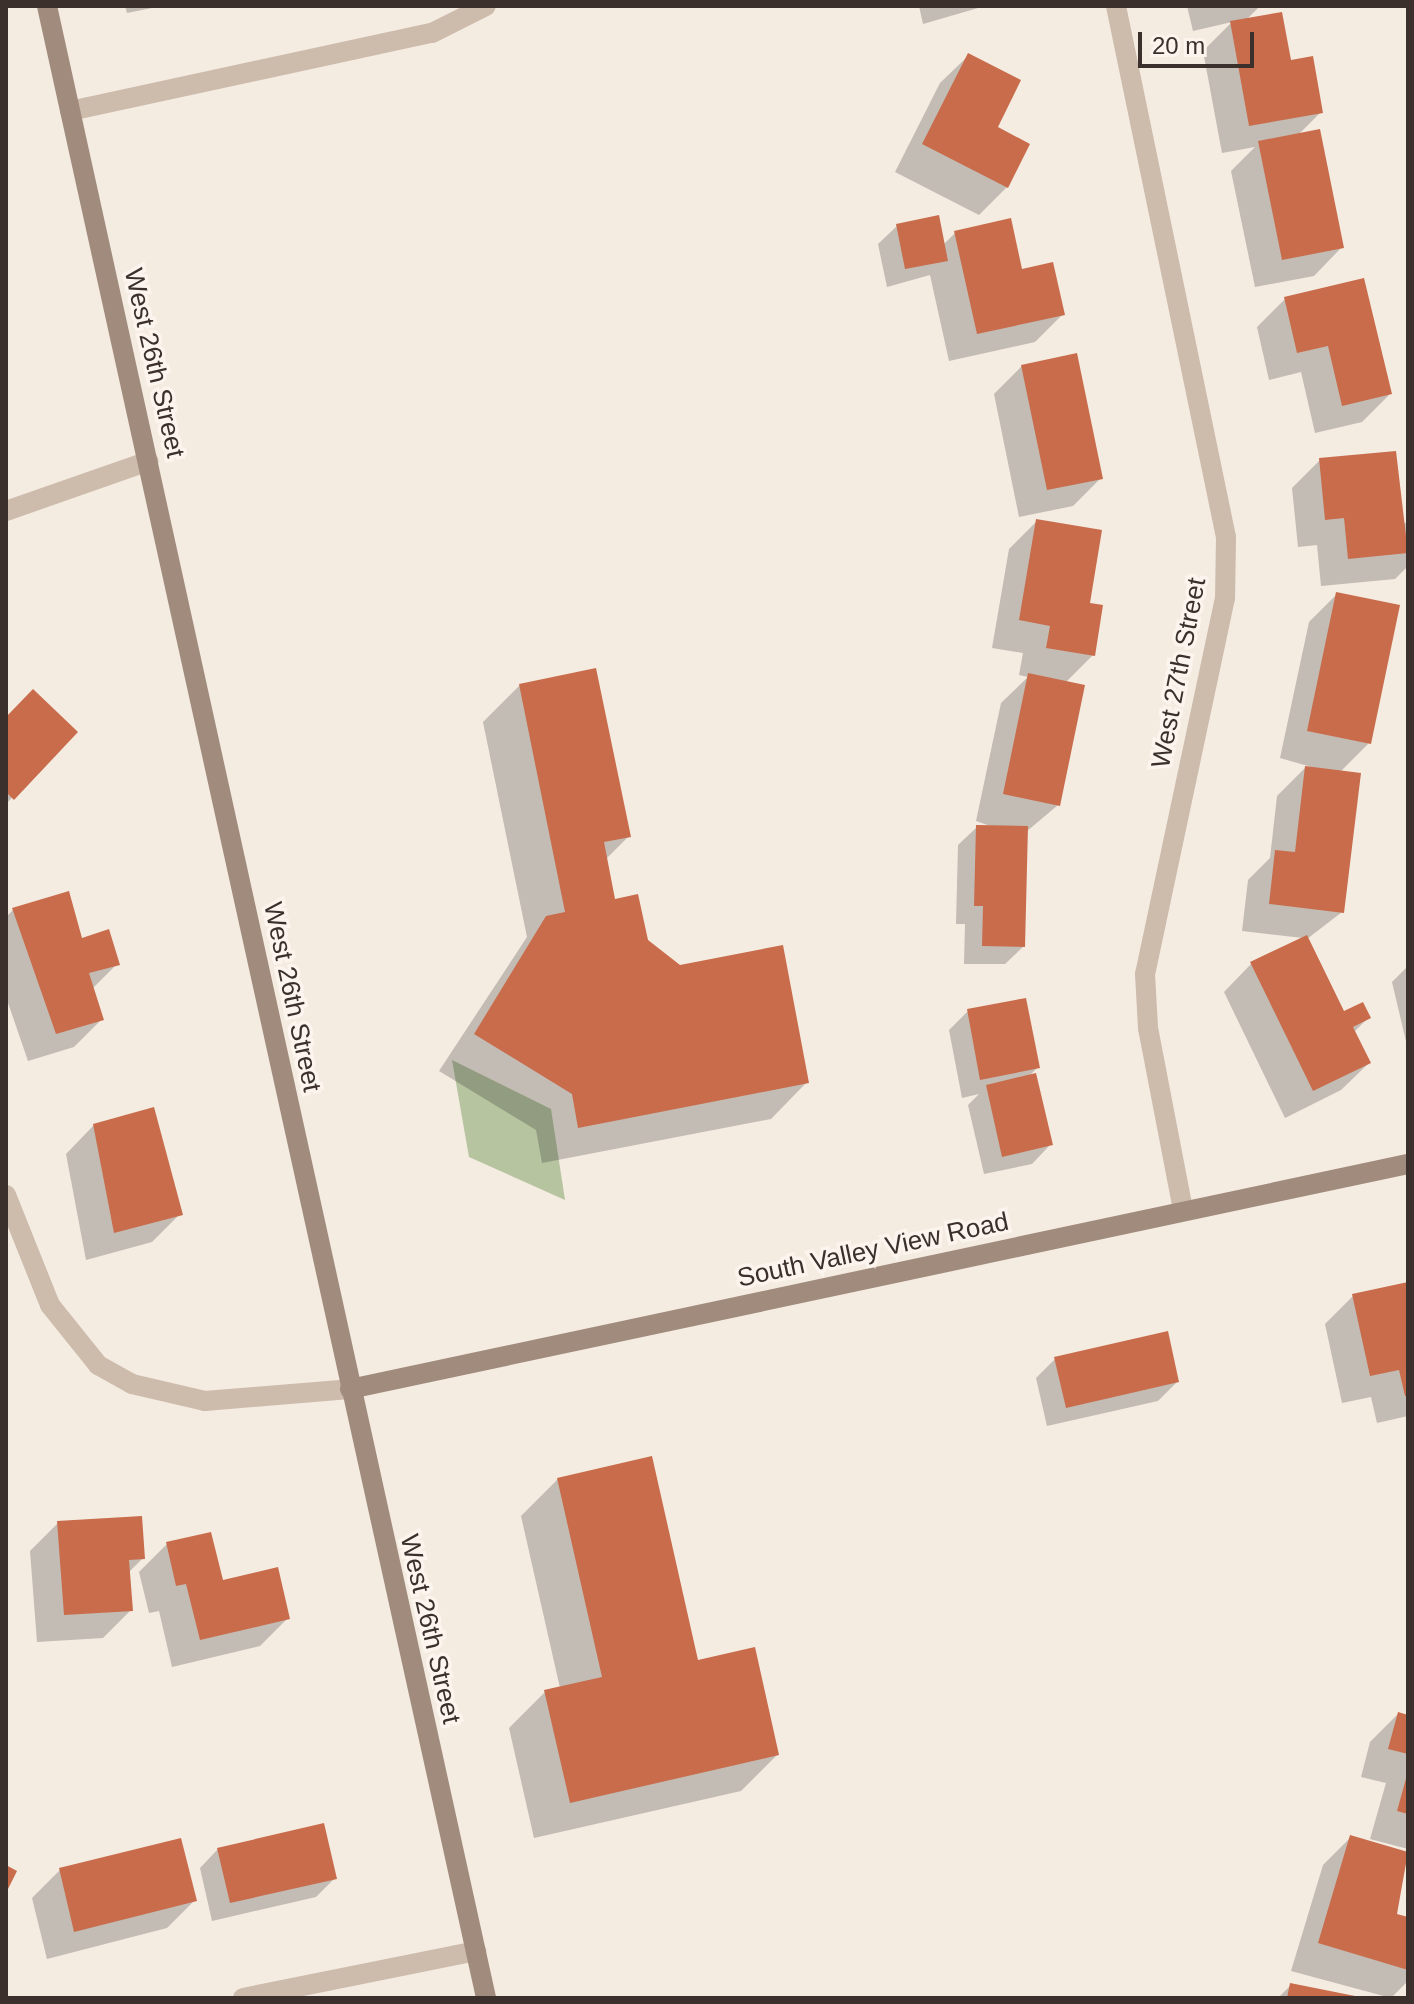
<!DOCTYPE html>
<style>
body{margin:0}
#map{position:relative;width:1414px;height:2004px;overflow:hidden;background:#f4ebe1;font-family:Helvetica,sans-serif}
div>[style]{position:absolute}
.green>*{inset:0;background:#b7c4a0}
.shadow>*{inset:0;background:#0003}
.building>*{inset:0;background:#c86c4b}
.street>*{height:20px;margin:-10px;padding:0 10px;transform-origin:10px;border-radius:10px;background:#cdbbac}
.secondary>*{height:20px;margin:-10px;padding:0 10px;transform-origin:10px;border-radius:10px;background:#a18b7d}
span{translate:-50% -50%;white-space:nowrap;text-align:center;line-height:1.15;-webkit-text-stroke:7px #fbf5ee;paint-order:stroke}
.street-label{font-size:26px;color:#3b302b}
.frame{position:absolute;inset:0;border:8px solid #3b302b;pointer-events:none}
.scale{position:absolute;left:1138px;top:32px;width:116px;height:36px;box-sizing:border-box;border:4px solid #3b302b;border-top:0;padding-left:10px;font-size:24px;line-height:28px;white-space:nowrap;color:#3b302b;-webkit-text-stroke:6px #fbf5ee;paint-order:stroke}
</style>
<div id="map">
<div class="green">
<div style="clip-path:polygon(452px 1060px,551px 1109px,565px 1200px,469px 1157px)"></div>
</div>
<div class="shadow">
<div style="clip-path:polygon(125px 6px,162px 6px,127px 13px)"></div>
<div style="clip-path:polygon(919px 6px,985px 6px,923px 24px)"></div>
<div style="clip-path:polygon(1187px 6px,1260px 6px,1245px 21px,1289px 62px,1321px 112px,1298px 135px,1341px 248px,1314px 276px,1255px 287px,1231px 171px,1255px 147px,1222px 153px,1203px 51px,1232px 22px,1193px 31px)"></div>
<div style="clip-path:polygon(968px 56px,995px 128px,1007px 187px,979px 215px,895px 172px,940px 83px)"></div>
<div style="clip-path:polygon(897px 226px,943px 245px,955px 233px,1021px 271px,1063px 314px,1035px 342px,949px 361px,930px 275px,887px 287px,878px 244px)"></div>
<div style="clip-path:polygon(1285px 299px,1390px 394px,1362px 422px,1315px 433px,1301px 372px,1269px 380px,1257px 327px)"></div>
<div style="clip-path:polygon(1022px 366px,1101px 478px,1073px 506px,1019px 517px,994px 394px)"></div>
<div style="clip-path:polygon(1320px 460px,1408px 525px,1408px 566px,1395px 579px,1321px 586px,1317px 545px,1298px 547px,1292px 488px)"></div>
<div style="clip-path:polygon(1037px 521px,1088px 604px,1093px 655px,1065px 683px,1058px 805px,1026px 832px,1024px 946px,1005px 964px,964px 964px,965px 924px,956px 924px,958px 845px,977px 827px,993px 827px,976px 821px,1001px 703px,1028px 677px,1019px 675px,1023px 653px,992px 648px,1009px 549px)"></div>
<div style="clip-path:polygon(1337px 594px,1369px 743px,1340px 772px,1342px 912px,1307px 939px,1343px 1013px,1368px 1018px,1354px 1032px,1369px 1063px,1341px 1090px,1285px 1118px,1224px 992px,1251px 964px,1303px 938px,1242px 931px,1248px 880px,1270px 858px,1277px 796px,1305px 768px,1322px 770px,1280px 758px,1309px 622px)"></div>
<div style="clip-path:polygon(520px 685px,629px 836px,605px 860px,614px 902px,646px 941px,807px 1082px,771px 1119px,542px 1163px,536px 1130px,439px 1071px,527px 937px,483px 722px)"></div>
<div style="clip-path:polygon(6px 719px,75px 732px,6px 804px)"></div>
<div style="clip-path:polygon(13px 910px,117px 964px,92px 989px,102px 1019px,74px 1047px,28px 1061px,6px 997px,6px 917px)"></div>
<div style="clip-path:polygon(1408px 966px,1408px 1050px,1392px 982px)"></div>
<div style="clip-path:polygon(968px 1011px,1037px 1068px,1028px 1077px,1050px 1145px,1032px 1164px,984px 1174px,968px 1105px,979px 1094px,962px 1098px,949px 1030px)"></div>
<div style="clip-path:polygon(94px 1125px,180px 1214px,152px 1242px,86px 1260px,66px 1154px)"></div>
<div style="clip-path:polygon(1408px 1284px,1408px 1416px,1377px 1423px,1371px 1397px,1342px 1403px,1325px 1324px,1353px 1296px)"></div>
<div style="clip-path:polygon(1055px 1359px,1177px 1382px,1158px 1401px,1047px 1426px,1036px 1378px)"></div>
<div style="clip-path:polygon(558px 1479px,697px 1663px,777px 1755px,741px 1791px,534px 1838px,509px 1728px,545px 1692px,560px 1688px,521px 1516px)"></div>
<div style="clip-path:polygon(58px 1523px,143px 1558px,128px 1573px,131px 1610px,103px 1638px,37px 1642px,30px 1551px)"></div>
<div style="clip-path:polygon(167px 1544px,221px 1582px,288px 1618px,260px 1646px,172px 1667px,159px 1611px,149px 1613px,139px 1572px)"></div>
<div style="clip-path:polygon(1398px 1714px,1408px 1717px,1408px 1849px,1370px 1839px,1386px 1783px,1361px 1777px,1370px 1742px)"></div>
<div style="clip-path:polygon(1351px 1837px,1408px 1854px,1395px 1916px,1408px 1919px,1408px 1981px,1391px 1998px,1291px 1971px,1323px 1865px)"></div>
<div style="clip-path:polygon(218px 1849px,335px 1878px,316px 1897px,212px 1921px,200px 1868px)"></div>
<div style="clip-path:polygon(60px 1870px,195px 1900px,167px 1928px,47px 1959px,32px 1898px)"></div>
<div style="clip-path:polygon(1291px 1985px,1357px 1998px,1278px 1998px)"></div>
</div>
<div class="building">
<div style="clip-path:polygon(1282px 12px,1291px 60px,1313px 56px,1323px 113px,1249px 126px,1230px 21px)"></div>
<div style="clip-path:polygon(968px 53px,1021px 80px,998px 127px,1030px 144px,1008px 188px,922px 144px)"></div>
<div style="clip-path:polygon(1320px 129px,1344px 248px,1282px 260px,1258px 141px)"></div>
<div style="clip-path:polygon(939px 215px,948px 261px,905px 269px,896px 224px)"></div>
<div style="clip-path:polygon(1011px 218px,1022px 269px,1053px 262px,1065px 315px,977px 334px,954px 231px)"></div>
<div style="clip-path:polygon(1364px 278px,1392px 394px,1342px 406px,1328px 346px,1297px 353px,1284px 297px)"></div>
<div style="clip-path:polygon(1077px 353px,1103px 479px,1047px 490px,1021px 365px)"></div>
<div style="clip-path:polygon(1396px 451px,1408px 553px,1348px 559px,1344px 518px,1325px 520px,1319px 458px)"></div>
<div style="clip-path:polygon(1036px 519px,1102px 530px,1090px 603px,1103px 605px,1095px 656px,1046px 648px,1050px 626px,1019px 620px)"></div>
<div style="clip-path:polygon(1336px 592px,1400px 605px,1371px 744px,1307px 731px)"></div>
<div style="clip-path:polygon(596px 668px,631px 837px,604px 842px,615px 899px,638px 894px,648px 940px,680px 965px,783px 945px,809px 1083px,578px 1128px,572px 1094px,474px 1034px,546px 916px,565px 912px,519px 684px)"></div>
<div style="clip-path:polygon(1028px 673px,1085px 685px,1060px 806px,1003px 794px)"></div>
<div style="clip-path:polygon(33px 689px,78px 732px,14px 800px,6px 792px,6px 717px)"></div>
<div style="clip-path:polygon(1305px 766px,1361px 773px,1344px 913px,1269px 904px,1275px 850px,1295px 852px)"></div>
<div style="clip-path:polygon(976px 825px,1028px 826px,1025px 947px,982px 946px,983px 906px,974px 906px)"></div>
<div style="clip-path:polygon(69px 891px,82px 938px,109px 929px,120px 965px,89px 973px,104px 1020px,56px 1034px,12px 908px)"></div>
<div style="clip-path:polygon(1307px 935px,1344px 1011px,1363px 1002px,1371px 1018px,1353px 1027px,1371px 1063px,1313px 1091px,1250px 962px)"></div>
<div style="clip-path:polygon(1026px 998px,1040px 1068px,980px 1080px,967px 1009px)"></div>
<div style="clip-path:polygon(1036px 1073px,1053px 1145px,1002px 1157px,986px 1085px)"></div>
<div style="clip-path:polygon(154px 1107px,183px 1215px,114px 1233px,93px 1124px)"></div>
<div style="clip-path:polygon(1408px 1282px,1408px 1396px,1405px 1396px,1399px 1370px,1370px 1376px,1352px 1294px)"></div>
<div style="clip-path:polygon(1168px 1331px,1179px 1382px,1066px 1408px,1054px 1357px)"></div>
<div style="clip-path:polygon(652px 1456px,698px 1660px,755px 1647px,779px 1755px,570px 1803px,544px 1690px,602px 1677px,557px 1478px)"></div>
<div style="clip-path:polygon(142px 1516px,145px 1559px,129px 1560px,133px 1611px,64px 1615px,57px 1521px)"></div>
<div style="clip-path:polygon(211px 1532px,223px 1580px,278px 1567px,290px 1619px,200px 1640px,186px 1584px,176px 1586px,166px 1542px)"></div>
<div style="clip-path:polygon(1398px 1712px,1408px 1715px,1408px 1754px,1388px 1749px)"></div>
<div style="clip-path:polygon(1407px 1775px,1408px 1775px,1408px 1814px,1397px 1811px)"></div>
<div style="clip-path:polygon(324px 1823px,337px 1879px,230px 1903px,217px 1848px)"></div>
<div style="clip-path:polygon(1350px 1835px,1408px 1852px,1397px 1914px,1408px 1917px,1408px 1970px,1318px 1943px)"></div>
<div style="clip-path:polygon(181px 1838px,197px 1901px,74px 1932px,59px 1868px)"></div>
<div style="clip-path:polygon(6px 1865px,17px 1871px,6px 1893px)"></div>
<div style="clip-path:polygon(1290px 1983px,1360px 1997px,1360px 1998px,1287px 1998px)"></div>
</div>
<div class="street">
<div style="left:1116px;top:6px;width:542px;rotate:78.3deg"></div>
<div style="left:1226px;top:537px;width:61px;rotate:90.9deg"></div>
<div style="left:1225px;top:598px;width:384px;rotate:102deg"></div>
<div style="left:1145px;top:974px;width:54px;rotate:86.8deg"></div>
<div style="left:1148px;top:1028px;width:185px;rotate:79.1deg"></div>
<div style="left:70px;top:111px;width:370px;rotate:-12.2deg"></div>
<div style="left:432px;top:33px;width:60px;rotate:-26.6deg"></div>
<div style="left:6px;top:511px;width:151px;rotate:-19.3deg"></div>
<div style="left:6px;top:1195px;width:118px;rotate:68.2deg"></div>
<div style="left:50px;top:1305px;width:77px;rotate:51.3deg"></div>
<div style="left:98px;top:1365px;width:39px;rotate:29deg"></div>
<div style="left:132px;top:1384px;width:75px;rotate:13.1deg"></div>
<div style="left:205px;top:1401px;width:145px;rotate:-4.7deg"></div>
<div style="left:243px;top:1998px;width:238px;rotate:-11.4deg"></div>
</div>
<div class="secondary">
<div style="left:47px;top:6px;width:2040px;rotate:77.57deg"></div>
<div style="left:350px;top:1389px;width:1082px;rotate:-12.01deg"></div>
</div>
<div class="street-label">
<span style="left:154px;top:363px;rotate:77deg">West 26th Street</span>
<span style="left:1179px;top:673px;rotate:-79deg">West 27th Street</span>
<span style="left:292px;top:997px;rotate:78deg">West 26th Street</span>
<span style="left:873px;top:1250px;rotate:-12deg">South Valley View Road</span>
<span style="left:430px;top:1629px;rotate:77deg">West 26th Street</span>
</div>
<div class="frame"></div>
<div class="scale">20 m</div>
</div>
